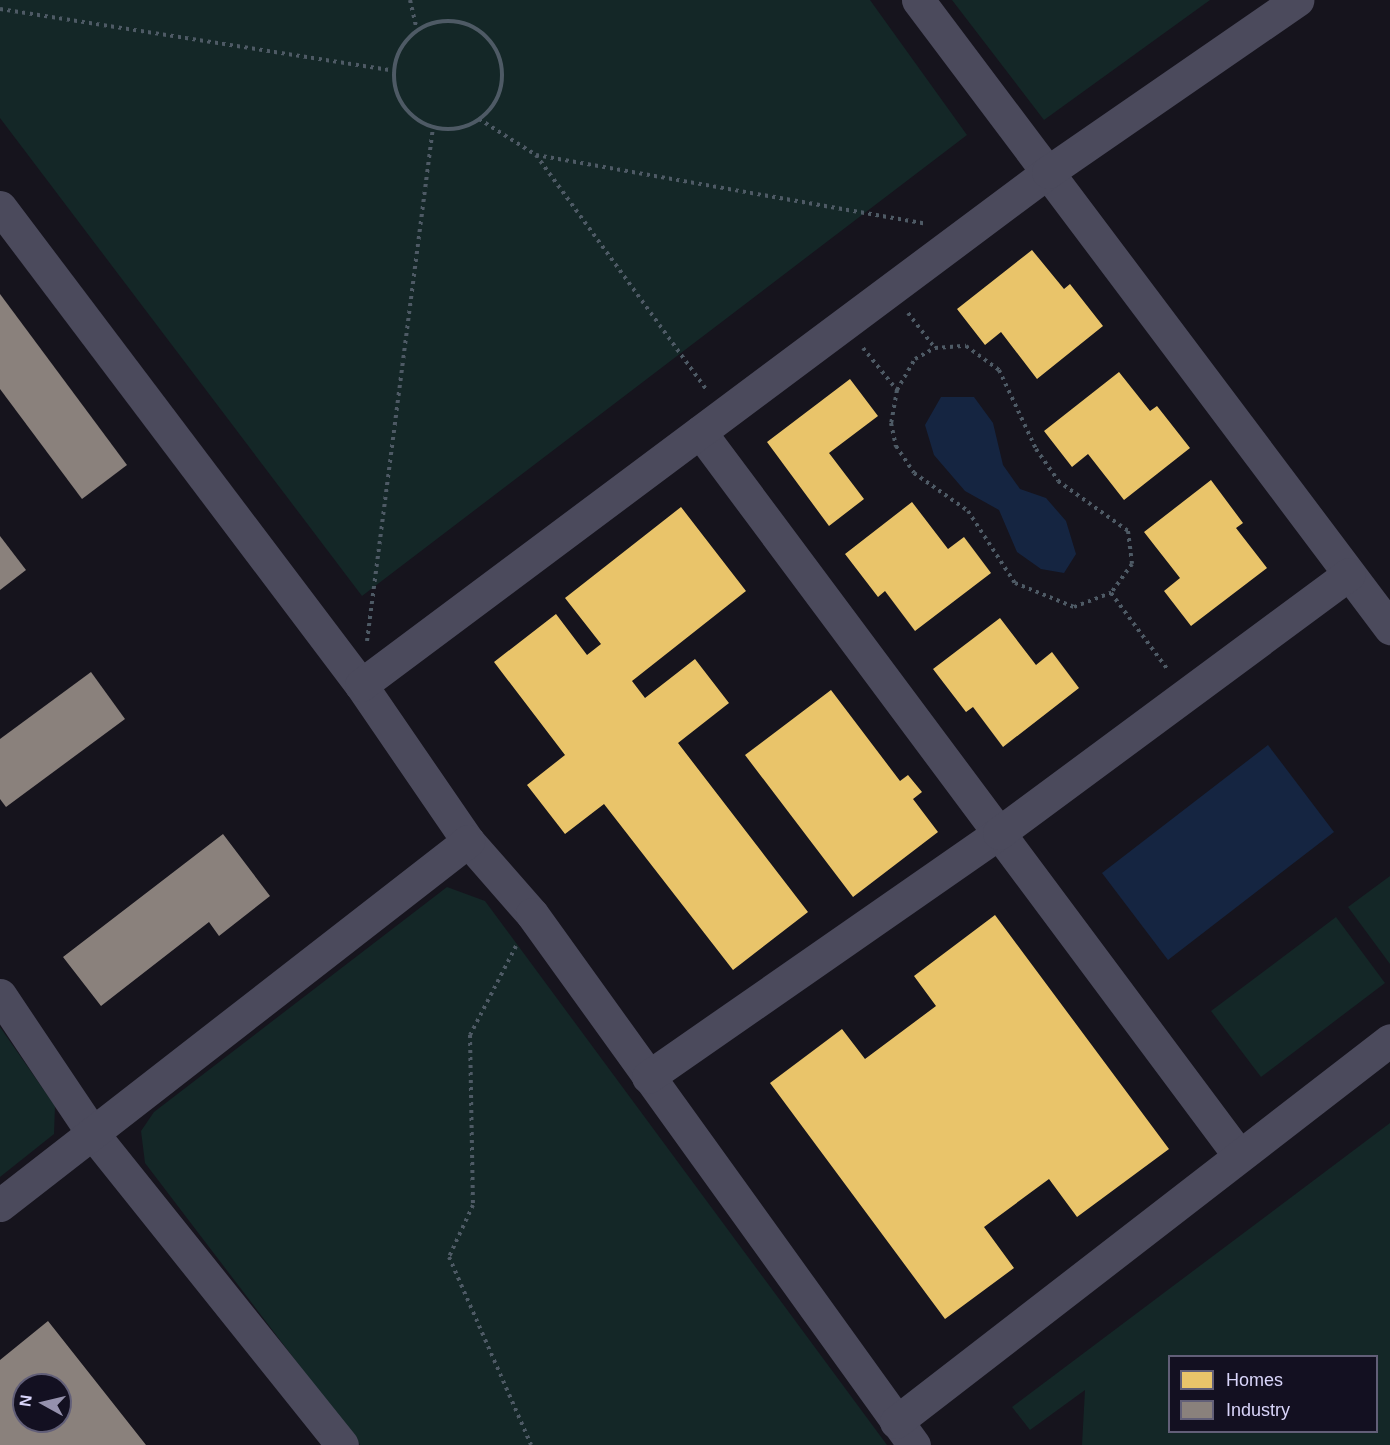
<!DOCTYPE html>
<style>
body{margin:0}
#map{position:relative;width:1390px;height:1445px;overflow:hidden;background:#16141d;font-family:Arial,sans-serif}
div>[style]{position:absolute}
.green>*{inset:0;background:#142727}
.water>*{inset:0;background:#152541}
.homes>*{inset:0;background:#e9c46a}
.industry>*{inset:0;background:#8a817c}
.path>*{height:4px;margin-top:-2px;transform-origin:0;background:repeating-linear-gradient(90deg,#4e5a65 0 3px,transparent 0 7.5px)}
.path>.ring{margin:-2px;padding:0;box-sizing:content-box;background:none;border:4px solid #4e5a65;border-radius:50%}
.minor>*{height:33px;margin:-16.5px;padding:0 16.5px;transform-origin:16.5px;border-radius:16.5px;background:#4b4a5c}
span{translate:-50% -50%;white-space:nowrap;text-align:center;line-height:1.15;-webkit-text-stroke:6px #131021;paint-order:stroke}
.legend{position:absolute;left:1168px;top:1355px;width:210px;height:78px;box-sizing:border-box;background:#131021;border:2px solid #625f78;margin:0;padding:8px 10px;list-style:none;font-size:18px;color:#d9d5fa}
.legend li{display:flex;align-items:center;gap:12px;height:30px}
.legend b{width:30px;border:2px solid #625f78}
.north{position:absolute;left:12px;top:1373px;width:60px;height:60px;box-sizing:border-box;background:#131021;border:2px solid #625f78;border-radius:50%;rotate:278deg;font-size:16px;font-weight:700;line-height:24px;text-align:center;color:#d9d5fa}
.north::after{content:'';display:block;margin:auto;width:21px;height:27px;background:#9591ad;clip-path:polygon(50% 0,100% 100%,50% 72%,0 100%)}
</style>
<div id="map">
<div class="green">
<div style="clip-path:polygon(0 0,870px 0,967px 135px,362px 596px,0 118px)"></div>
<div style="clip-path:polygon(952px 0,1210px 0,1044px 120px)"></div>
<div style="clip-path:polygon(1390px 876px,1390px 964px,1348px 907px)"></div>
<div style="clip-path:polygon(447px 887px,485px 901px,887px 1445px,360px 1445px,145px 1163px,141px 1131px,154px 1112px)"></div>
<div style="clip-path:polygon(1336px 917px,1385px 983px,1261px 1077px,1211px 1011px)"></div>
<div style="clip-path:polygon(0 1027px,55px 1106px,54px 1134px,0 1177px)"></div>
<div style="clip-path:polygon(evenodd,1390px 1123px,1390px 1445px,1082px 1445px,1085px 1390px,1030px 1430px,1012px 1407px,1390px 1123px,1170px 1356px,1376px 1356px,1376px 1432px,1170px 1432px,1170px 1356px)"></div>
</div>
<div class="water">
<div style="clip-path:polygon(941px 397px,974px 397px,993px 423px,1003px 465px,1020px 489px,1046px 498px,1066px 521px,1076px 554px,1064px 573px,1041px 569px,1017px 552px,999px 510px,965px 491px,934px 455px,925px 425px)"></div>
<div style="clip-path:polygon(1268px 745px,1334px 832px,1168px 960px,1102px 873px)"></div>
</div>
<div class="homes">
<div style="clip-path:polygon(1032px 250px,1064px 289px,1070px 284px,1103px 326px,1037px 379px,1001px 332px,985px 345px,957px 309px)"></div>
<div style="clip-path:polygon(1119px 372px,1150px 411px,1157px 406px,1190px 448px,1124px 500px,1088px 454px,1072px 467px,1044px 431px)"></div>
<div style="clip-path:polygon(850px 379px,878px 416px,829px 453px,864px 499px,829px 526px,767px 442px)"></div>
<div style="clip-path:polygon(1211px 480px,1243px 523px,1236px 528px,1267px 568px,1191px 626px,1164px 591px,1180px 578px,1144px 532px)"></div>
<div style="clip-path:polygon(912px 502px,948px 549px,964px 537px,991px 573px,915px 631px,885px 591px,878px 597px,845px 554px)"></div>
<div style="clip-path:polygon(681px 507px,746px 591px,632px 681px,645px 698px,695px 659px,729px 703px,678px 743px,808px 912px,733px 970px,604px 804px,565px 834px,527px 785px,565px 755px,494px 662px,556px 614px,587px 655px,601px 644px,565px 598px)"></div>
<div style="clip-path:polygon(1000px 618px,1036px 665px,1052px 652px,1079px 688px,1003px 747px,973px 707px,966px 712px,933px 669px)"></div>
<div style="clip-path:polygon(831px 690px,900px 781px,908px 775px,922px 792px,913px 799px,938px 832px,853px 897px,745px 755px)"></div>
<div style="clip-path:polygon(995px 915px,1169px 1149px,1077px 1217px,1049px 1179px,984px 1227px,1014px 1268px,945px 1319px,770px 1083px,842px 1029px,865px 1059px,936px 1006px,914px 976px)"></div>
</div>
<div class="industry">
<div style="clip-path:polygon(0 294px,127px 465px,82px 499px,0 389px)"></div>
<div style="clip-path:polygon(0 536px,26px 570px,0 590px)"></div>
<div style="clip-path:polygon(91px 672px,125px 719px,6px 807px,0 799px,0 739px)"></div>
<div style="clip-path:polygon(223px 834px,270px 896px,219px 936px,209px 922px,101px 1006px,63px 957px)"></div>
<div style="clip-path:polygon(evenodd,48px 1321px,146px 1445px,0 1445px,0 1360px,48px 1321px,24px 1385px,60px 1385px,60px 1421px,24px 1421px,24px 1385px)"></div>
</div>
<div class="path">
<div style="left:410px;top:0;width:31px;rotate:77deg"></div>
<div style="left:0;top:9px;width:399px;rotate:8.9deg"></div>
<div class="ring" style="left:394px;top:21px;width:104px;height:104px"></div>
<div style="left:479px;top:119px;width:67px;rotate:32.3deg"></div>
<div style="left:536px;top:155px;width:289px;rotate:54deg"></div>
<div style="left:536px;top:155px;width:396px;rotate:10deg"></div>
<div style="left:908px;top:313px;width:44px;rotate:52.4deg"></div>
<div style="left:863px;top:348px;width:54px;rotate:51deg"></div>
<div style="left:897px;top:390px;width:34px;rotate:100deg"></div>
<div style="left:891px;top:423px;width:24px;rotate:78deg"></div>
<div style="left:896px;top:446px;width:32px;rotate:56deg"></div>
<div style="left:914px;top:473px;width:66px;rotate:35.1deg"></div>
<div style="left:968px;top:511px;width:86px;rotate:56.9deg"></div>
<div style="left:1015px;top:583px;width:64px;rotate:22.1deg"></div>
<div style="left:1074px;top:607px;width:40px;rotate:-21deg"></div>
<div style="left:897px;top:390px;width:36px;rotate:-60deg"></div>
<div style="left:915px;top:359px;width:23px;rotate:-29deg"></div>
<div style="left:935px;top:348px;width:31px;rotate:-4deg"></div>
<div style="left:966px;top:346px;width:41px;rotate:36deg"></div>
<div style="left:999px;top:370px;width:87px;rotate:64.9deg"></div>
<div style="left:1036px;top:449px;width:39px;rotate:55deg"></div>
<div style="left:1058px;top:481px;width:86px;rotate:35.5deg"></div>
<div style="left:1128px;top:531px;width:33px;rotate:83deg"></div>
<div style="left:1132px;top:564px;width:36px;rotate:126deg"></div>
<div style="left:1111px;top:593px;width:96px;rotate:53.5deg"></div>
<div style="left:367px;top:641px;width:518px;rotate:-82.68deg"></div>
<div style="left:516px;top:946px;width:100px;rotate:117.3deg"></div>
<div style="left:470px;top:1035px;width:170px;rotate:89deg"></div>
<div style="left:473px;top:1205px;width:57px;rotate:114.8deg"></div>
<div style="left:449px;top:1257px;width:205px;rotate:66.4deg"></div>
</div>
<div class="minor">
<div style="left:918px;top:0;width:786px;rotate:53.07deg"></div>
<div style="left:0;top:207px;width:599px;rotate:52.94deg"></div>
<div style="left:361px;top:685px;width:189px;rotate:55.6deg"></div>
<div style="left:468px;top:841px;width:97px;rotate:48.8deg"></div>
<div style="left:532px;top:914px;width:654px;rotate:54.27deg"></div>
<div style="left:700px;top:432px;width:900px;rotate:53.31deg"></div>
<div style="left:361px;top:685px;width:857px;rotate:-36.75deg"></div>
<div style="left:1048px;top:172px;width:303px;rotate:-34.6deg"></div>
<div style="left:0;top:995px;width:167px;rotate:56.2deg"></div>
<div style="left:93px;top:1134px;width:398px;rotate:51.3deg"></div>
<div style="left:648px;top:1077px;width:427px;rotate:-34.8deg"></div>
<div style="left:999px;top:833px;width:435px;rotate:-36.5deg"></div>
<div style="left:0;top:1205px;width:593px;rotate:-37.87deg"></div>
<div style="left:896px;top:1422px;width:624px;rotate:-37.71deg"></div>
</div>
<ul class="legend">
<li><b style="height:16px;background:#e9c46a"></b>Homes</li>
<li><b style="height:16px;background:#8a817c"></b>Industry</li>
</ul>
<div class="north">N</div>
</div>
